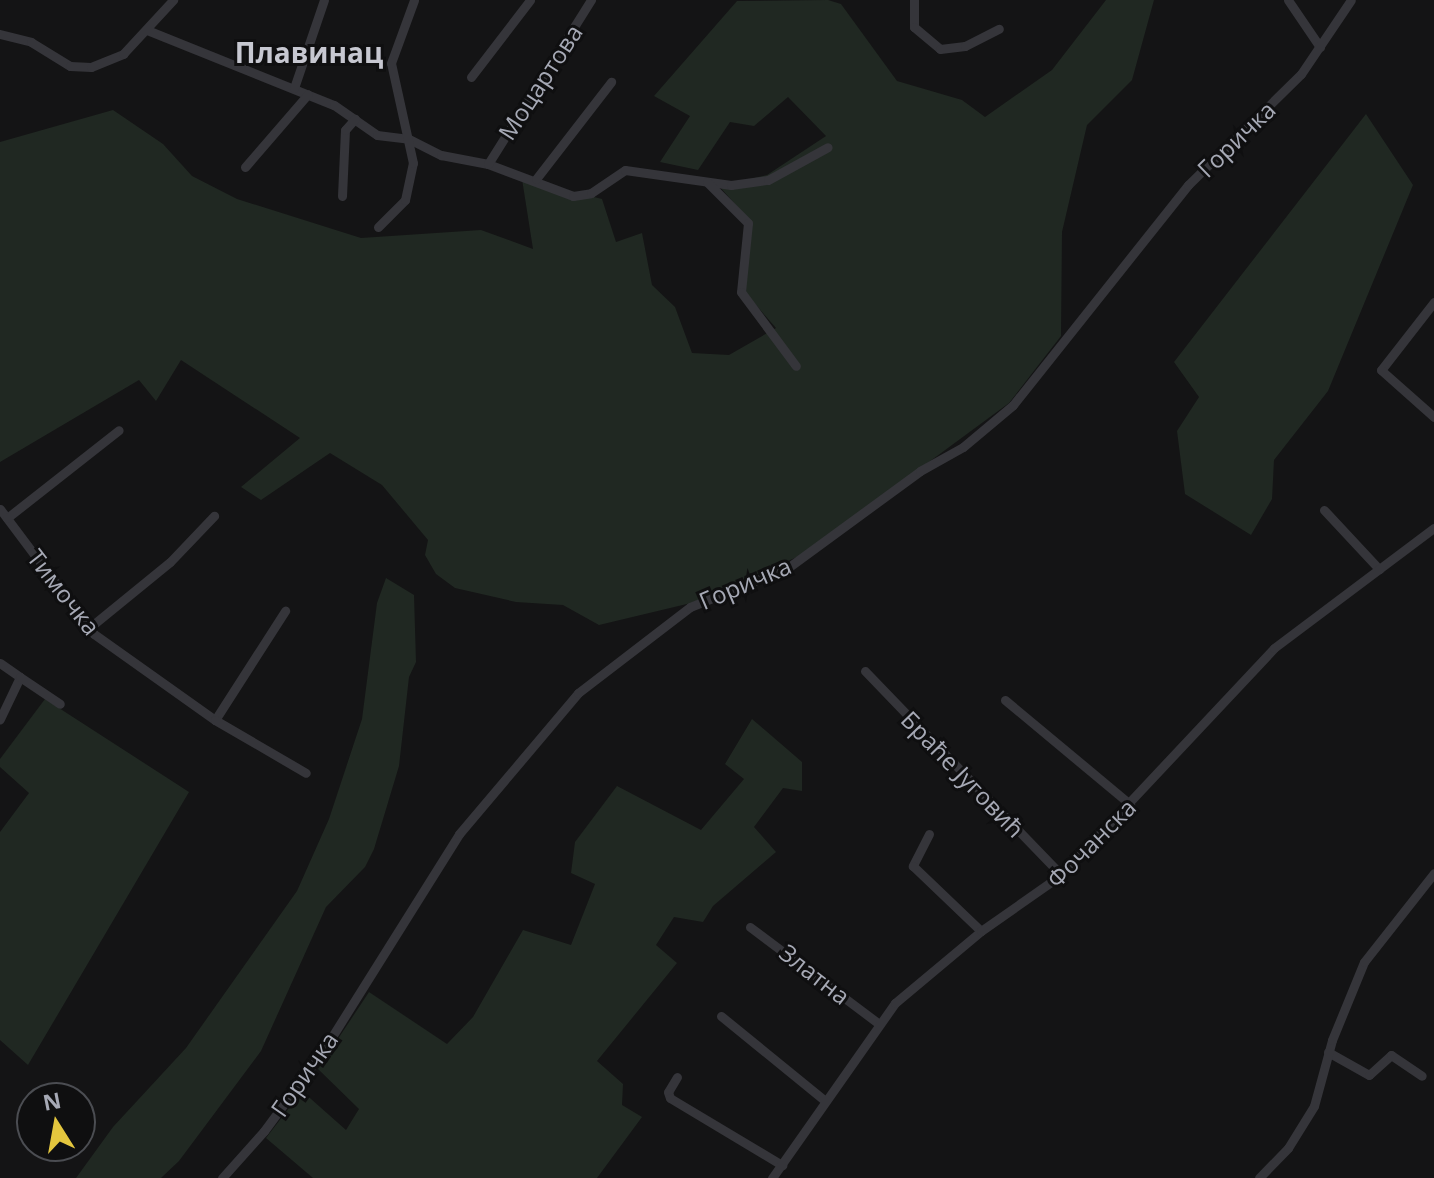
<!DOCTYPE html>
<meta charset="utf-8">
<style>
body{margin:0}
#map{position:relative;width:1434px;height:1178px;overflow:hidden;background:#141415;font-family:"Open Sans",sans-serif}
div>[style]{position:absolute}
.green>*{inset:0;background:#202822}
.minor>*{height:9px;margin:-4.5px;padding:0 4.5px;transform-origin:4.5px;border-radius:4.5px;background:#35353a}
span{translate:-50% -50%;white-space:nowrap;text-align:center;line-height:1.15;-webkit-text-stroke:6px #0f0f10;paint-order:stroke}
.street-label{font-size:24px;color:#a6a9b5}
.quarter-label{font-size:28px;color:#c7c8d1;font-weight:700}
.north{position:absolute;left:16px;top:1082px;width:80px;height:80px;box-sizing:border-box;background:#0f0f10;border:2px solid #4b4d52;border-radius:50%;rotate:349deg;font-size:22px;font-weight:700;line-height:32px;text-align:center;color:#a6a9b5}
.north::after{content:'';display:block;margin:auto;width:28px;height:36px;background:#e3c63e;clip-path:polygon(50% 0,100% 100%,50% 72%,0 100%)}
</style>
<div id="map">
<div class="green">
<div style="clip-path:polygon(828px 0,841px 4px,897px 81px,962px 100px,985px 117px,1052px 70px,1106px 0,1154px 0,1132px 80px,1087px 125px,1062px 232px,1061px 336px,1009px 403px,804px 554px,691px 603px,599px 625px,563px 605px,516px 602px,455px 588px,436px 574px,425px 555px,428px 540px,382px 485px,330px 453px,261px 500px,241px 487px,300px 438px,181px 360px,156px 401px,139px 380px,0 462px,0 142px,113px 110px,163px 144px,192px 176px,237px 199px,361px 238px,481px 230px,533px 249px,522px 179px,602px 199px,616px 242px,642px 233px,652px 285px,675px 307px,692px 353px,729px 355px,776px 328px,743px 290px,752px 223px,719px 186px,767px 175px,826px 136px,788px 97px,754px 126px,730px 122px,698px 170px,660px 162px,690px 116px,654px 96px,737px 1px)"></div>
<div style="clip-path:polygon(1366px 114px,1413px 185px,1328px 391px,1274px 460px,1272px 499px,1251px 535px,1185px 494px,1177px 431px,1199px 397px,1174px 362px)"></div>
<div style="clip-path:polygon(386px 578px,414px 595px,416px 662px,409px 677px,399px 766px,374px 849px,365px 867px,326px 907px,261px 1051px,179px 1161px,161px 1178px,76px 1178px,113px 1127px,186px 1048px,297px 891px,329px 819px,362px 719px,377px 603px)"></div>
<div style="clip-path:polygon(45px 699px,189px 792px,28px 1065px,0 1040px,0 832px,29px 793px,0 767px,0 759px)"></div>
<div style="clip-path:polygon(752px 719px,802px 762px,802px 791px,783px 788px,754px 827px,776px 852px,713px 906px,703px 922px,674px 917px,656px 945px,677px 963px,597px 1061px,623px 1084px,622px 1105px,642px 1117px,597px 1178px,313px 1178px,266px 1138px,302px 1091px,346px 1130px,359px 1109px,318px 1069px,369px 992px,447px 1044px,473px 1017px,523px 930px,571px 945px,595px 884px,571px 873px,575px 842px,617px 786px,701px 830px,744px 779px,725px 764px)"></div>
</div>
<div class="minor">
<div style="left:914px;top:0;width:27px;rotate:90deg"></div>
<div style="left:914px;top:27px;width:34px;rotate:40deg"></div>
<div style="left:940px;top:49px;width:25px;rotate:-7deg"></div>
<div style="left:965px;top:46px;width:38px;rotate:-27deg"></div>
<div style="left:1288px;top:0;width:57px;rotate:55.8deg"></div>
<div style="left:147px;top:30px;width:201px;rotate:21.9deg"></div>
<div style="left:334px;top:105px;width:52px;rotate:34.9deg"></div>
<div style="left:377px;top:135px;width:32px;rotate:7deg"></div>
<div style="left:409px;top:139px;width:36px;rotate:27deg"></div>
<div style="left:441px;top:155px;width:48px;rotate:10.8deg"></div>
<div style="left:488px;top:164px;width:91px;rotate:20.6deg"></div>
<div style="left:573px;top:196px;width:18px;rotate:-9deg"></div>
<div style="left:591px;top:193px;width:41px;rotate:-34.1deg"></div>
<div style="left:625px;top:170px;width:107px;rotate:8.1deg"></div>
<div style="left:731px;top:185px;width:37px;rotate:-8deg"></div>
<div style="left:768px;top:180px;width:68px;rotate:-28.8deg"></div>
<div style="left:0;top:34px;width:32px;rotate:14deg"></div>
<div style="left:31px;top:42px;width:46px;rotate:31.6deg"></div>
<div style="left:70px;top:66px;width:21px;rotate:3deg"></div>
<div style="left:91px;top:67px;width:35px;rotate:-22deg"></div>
<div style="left:123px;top:54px;width:74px;rotate:-47.2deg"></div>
<div style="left:471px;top:77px;width:97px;rotate:-52.5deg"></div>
<div style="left:294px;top:88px;width:93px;rotate:-71.2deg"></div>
<div style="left:488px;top:164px;width:194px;rotate:-57.9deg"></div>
<div style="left:245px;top:167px;width:96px;rotate:-49.2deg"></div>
<div style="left:536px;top:179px;width:123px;rotate:-52.3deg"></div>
<div style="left:707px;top:182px;width:58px;rotate:45deg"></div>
<div style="left:748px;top:223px;width:69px;rotate:95.8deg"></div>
<div style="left:741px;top:292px;width:92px;rotate:53.4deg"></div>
<div style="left:342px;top:196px;width:66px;rotate:-87.4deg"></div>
<div style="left:345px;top:130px;width:15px;rotate:-48deg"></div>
<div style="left:378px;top:227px;width:38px;rotate:-45deg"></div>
<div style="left:405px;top:200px;width:38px;rotate:-78deg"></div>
<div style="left:413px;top:163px;width:102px;rotate:-102.4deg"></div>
<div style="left:391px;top:63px;width:67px;rotate:-69.9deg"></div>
<div style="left:1434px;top:302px;width:86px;rotate:127.9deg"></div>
<div style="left:1381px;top:370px;width:71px;rotate:41.6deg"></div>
<div style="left:0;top:509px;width:156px;rotate:53.1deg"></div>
<div style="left:94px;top:634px;width:148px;rotate:35.4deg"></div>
<div style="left:215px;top:720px;width:130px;rotate:-57.3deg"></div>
<div style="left:1324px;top:510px;width:81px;rotate:47deg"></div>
<div style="left:7px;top:518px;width:142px;rotate:-38.2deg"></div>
<div style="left:89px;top:628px;width:104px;rotate:-39.2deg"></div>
<div style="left:170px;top:562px;width:64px;rotate:-46.3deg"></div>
<div style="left:0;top:663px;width:24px;rotate:35deg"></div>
<div style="left:20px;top:677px;width:47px;rotate:115.5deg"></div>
<div style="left:865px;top:671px;width:283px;rotate:46.1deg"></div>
<div style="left:20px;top:677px;width:48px;rotate:34deg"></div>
<div style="left:1005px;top:700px;width:163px;rotate:39.8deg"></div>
<div style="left:215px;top:720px;width:105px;rotate:30.2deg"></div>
<div style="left:929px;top:834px;width:36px;rotate:117deg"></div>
<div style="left:913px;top:866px;width:94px;rotate:43.7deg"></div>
<div style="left:750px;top:927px;width:160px;rotate:36.9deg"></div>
<div style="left:721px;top:1016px;width:133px;rotate:39.2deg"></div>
<div style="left:1328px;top:1052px;width:47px;rotate:29.3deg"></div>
<div style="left:1369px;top:1075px;width:30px;rotate:-42deg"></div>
<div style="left:1391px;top:1055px;width:37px;rotate:34deg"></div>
<div style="left:677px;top:1077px;width:17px;rotate:121deg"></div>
<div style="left:668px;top:1092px;width:6px;rotate:72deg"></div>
<div style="left:670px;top:1098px;width:131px;rotate:30.9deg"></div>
<div style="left:222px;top:1178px;width:63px;rotate:-48.2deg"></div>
<div style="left:264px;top:1131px;width:99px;rotate:-53.6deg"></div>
<div style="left:323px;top:1051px;width:256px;rotate:-57.9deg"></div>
<div style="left:459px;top:834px;width:185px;rotate:-49.8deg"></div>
<div style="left:578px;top:693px;width:141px;rotate:-37.5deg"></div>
<div style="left:690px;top:607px;width:107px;rotate:-22deg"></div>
<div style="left:789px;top:567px;width:162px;rotate:-36.2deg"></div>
<div style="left:920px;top:471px;width:49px;rotate:-29.2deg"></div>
<div style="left:963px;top:447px;width:65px;rotate:-40deg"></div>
<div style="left:1013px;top:405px;width:281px;rotate:-51.5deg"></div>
<div style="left:1188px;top:185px;width:158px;rotate:-44.5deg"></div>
<div style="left:1301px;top:74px;width:89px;rotate:-56deg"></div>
<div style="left:772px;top:1178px;width:214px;rotate:-54.9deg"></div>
<div style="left:895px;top:1003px;width:112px;rotate:-39.9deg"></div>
<div style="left:981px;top:931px;width:98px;rotate:-35deg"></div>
<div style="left:1061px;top:875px;width:311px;rotate:-46.8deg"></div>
<div style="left:1274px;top:648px;width:200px;rotate:-36.9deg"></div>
<div style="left:1259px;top:1178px;width:42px;rotate:-46deg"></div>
<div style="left:1288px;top:1148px;width:49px;rotate:-58.2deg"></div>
<div style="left:1314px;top:1106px;width:68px;rotate:-74.7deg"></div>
<div style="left:1332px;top:1040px;width:84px;rotate:-67.7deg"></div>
<div style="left:1364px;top:962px;width:113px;rotate:-51.8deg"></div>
</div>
<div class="street-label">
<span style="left:540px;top:82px;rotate:-57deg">Моцартова</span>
<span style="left:1236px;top:139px;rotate:-44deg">Горичка</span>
<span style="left:745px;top:583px;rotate:-23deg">Горичка</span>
<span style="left:64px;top:592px;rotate:52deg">Тимочка</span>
<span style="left:963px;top:774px;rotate:46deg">Браће Југовић</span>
<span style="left:1091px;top:843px;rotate:-45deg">Фочанска</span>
<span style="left:815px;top:974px;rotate:38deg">Златна</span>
<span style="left:304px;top:1074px;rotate:-55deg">Горичка</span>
</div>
<div class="quarter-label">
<span style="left:309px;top:52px">Плавинац</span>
</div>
<div class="north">N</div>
</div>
